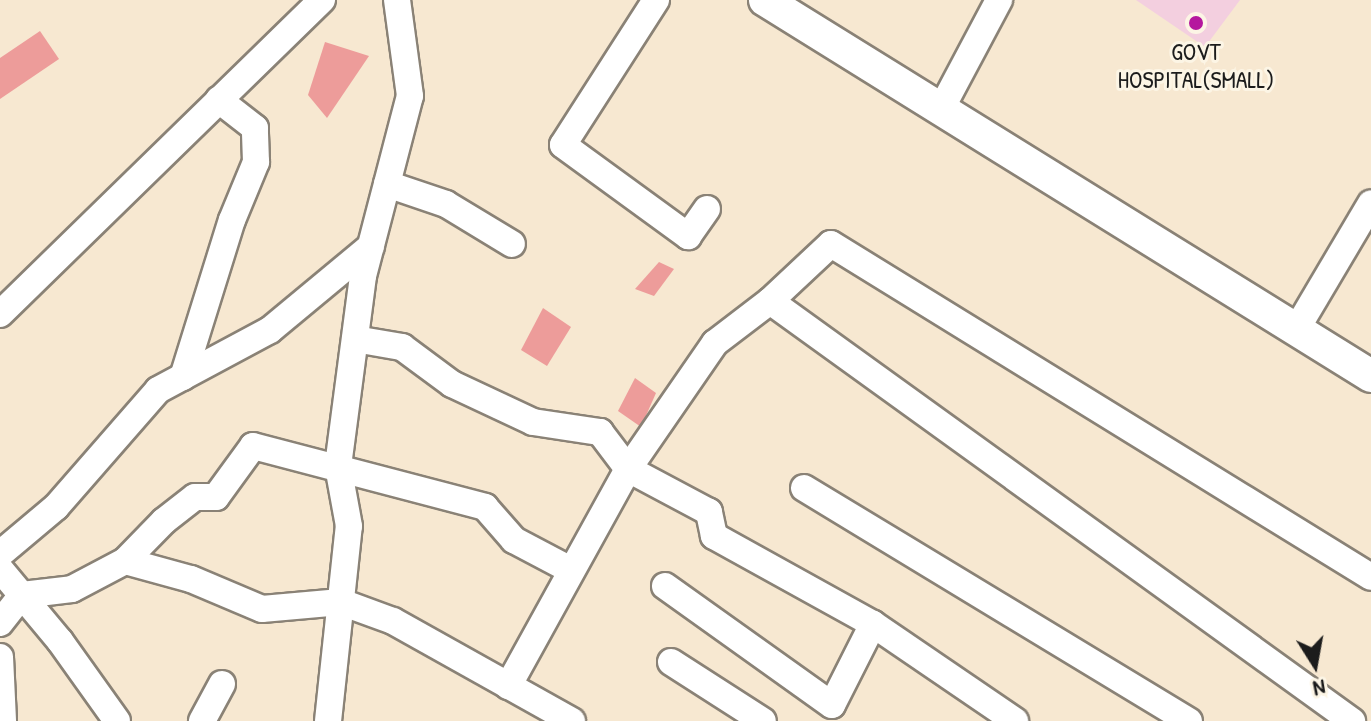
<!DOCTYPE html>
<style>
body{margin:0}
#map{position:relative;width:1371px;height:721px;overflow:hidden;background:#f7e8d1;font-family:"Patrick Hand",sans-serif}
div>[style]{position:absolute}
.built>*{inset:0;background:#f3cfdf}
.building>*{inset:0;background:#ed9c9a}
.roads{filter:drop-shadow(2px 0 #8a8276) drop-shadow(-2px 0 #8a8276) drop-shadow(0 2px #8a8276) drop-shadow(0 -2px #8a8276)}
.minor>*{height:26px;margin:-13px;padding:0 13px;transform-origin:13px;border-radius:13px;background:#fff}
.major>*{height:32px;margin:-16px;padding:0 16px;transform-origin:16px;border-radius:16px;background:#fff}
.dots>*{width:22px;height:22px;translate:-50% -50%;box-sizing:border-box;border:4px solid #fcf5e5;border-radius:50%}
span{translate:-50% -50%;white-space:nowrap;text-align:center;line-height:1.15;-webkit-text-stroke:6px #fcf5e5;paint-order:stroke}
.poi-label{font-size:24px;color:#1c1c1c}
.north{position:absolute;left:1275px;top:625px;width:80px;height:80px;-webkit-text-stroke:6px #fcf5e5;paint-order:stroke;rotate:169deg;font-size:22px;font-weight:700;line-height:32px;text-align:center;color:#1c1c1c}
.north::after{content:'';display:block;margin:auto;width:28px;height:36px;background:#1c1c1c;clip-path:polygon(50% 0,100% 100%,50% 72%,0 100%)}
</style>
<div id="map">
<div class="built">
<div style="clip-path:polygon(1136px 0,1240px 0,1205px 47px)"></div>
</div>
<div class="building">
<div style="clip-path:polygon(40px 31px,59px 59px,0 99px,0 58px)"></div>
<div style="clip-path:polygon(325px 42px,369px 56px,327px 118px,308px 95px)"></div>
<div style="clip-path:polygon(659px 262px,674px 269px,654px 296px,635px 289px)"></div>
<div style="clip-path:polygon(543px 308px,571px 327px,547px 366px,521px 350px)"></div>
<div style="clip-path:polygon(635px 378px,656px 393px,641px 427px,618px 411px)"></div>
</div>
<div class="roads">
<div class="minor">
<div style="left:656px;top:0;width:172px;rotate:122.7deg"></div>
<div style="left:563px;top:145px;width:155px;rotate:36.1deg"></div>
<div style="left:688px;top:236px;width:33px;rotate:-55deg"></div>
<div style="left:940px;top:111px;width:126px;rotate:-62deg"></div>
<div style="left:387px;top:184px;width:62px;rotate:18.7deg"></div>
<div style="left:446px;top:204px;width:77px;rotate:31.2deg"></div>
<div style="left:770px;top:301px;width:718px;rotate:35.82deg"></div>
<div style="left:0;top:314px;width:450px;rotate:-44.3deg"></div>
<div style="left:1296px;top:330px;width:147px;rotate:-59.4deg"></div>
<div style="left:355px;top:339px;width:48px;rotate:9.7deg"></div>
<div style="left:402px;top:347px;width:62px;rotate:36.5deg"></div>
<div style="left:452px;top:384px;width:89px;rotate:25.1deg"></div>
<div style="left:533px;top:422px;width:68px;rotate:8.5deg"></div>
<div style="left:600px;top:432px;width:46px;rotate:52.9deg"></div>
<div style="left:628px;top:469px;width:248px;rotate:118.9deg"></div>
<div style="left:183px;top:377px;width:164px;rotate:-72.7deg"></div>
<div style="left:232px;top:220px;width:63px;rotate:-67.5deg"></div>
<div style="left:256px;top:162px;width:34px;rotate:-92deg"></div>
<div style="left:255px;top:128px;width:46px;rotate:-142.1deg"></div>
<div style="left:804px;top:488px;width:450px;rotate:31.2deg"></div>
<div style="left:0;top:554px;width:73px;rotate:-40deg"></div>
<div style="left:56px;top:507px;width:155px;rotate:-48.9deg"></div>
<div style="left:158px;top:390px;width:127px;rotate:-28.2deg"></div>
<div style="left:270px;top:330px;width:131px;rotate:-39.7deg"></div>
<div style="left:125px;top:561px;width:56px;rotate:-45.7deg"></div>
<div style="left:164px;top:521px;width:39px;rotate:-38deg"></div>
<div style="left:195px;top:497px;width:21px"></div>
<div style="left:216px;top:497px;width:63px;rotate:-54deg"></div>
<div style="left:253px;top:446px;width:240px;rotate:14.7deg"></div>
<div style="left:485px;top:507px;width:44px;rotate:48.7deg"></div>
<div style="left:514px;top:540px;width:64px;rotate:27.8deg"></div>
<div style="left:0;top:569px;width:94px;rotate:50.2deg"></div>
<div style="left:60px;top:641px;width:98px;rotate:54.5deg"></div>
<div style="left:665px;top:586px;width:205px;rotate:35.5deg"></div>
<div style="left:832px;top:705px;width:91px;rotate:-63.2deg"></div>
<div style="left:873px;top:624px;width:182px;rotate:-151deg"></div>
<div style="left:714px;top:536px;width:25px;rotate:-102deg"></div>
<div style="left:709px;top:512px;width:92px;rotate:-152deg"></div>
<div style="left:628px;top:469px;width:153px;rotate:-55.4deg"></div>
<div style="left:715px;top:343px;width:69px;rotate:-37.4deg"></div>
<div style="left:770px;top:301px;width:83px;rotate:-43.1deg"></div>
<div style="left:831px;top:244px;width:634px;rotate:31.66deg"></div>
<div style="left:0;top:623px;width:36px;rotate:-52deg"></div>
<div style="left:22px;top:595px;width:50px;rotate:-6.8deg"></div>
<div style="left:72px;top:589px;width:60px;rotate:-27.8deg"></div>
<div style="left:125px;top:561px;width:68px;rotate:15.3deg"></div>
<div style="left:191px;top:579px;width:77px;rotate:22.9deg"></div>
<div style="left:262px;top:609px;width:79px;rotate:-5.1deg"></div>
<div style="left:341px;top:602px;width:55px;rotate:20.1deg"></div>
<div style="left:393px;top:621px;width:205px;rotate:29.2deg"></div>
<div style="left:873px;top:624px;width:172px;rotate:34.3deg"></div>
<div style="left:0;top:657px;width:64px;rotate:87.3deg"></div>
<div style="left:671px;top:662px;width:109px;rotate:32.7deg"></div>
<div style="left:202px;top:721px;width:42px;rotate:-61.6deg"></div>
<div style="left:328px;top:721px;width:196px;rotate:-83.9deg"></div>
<div style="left:349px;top:526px;width:61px;rotate:-100.4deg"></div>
<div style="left:338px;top:466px;width:192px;rotate:-82.5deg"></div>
<div style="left:363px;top:276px;width:186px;rotate:-75.4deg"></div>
<div style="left:410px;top:96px;width:97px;rotate:-97.7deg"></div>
</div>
<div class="major">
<div style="left:765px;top:0;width:713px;rotate:31.82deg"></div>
</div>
</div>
<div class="dots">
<div style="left:1196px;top:23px;background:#b5179e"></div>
</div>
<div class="poi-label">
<span style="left:1196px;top:66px">GOVT<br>HOSPITAL(SMALL)</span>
</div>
<div class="north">N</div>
</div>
